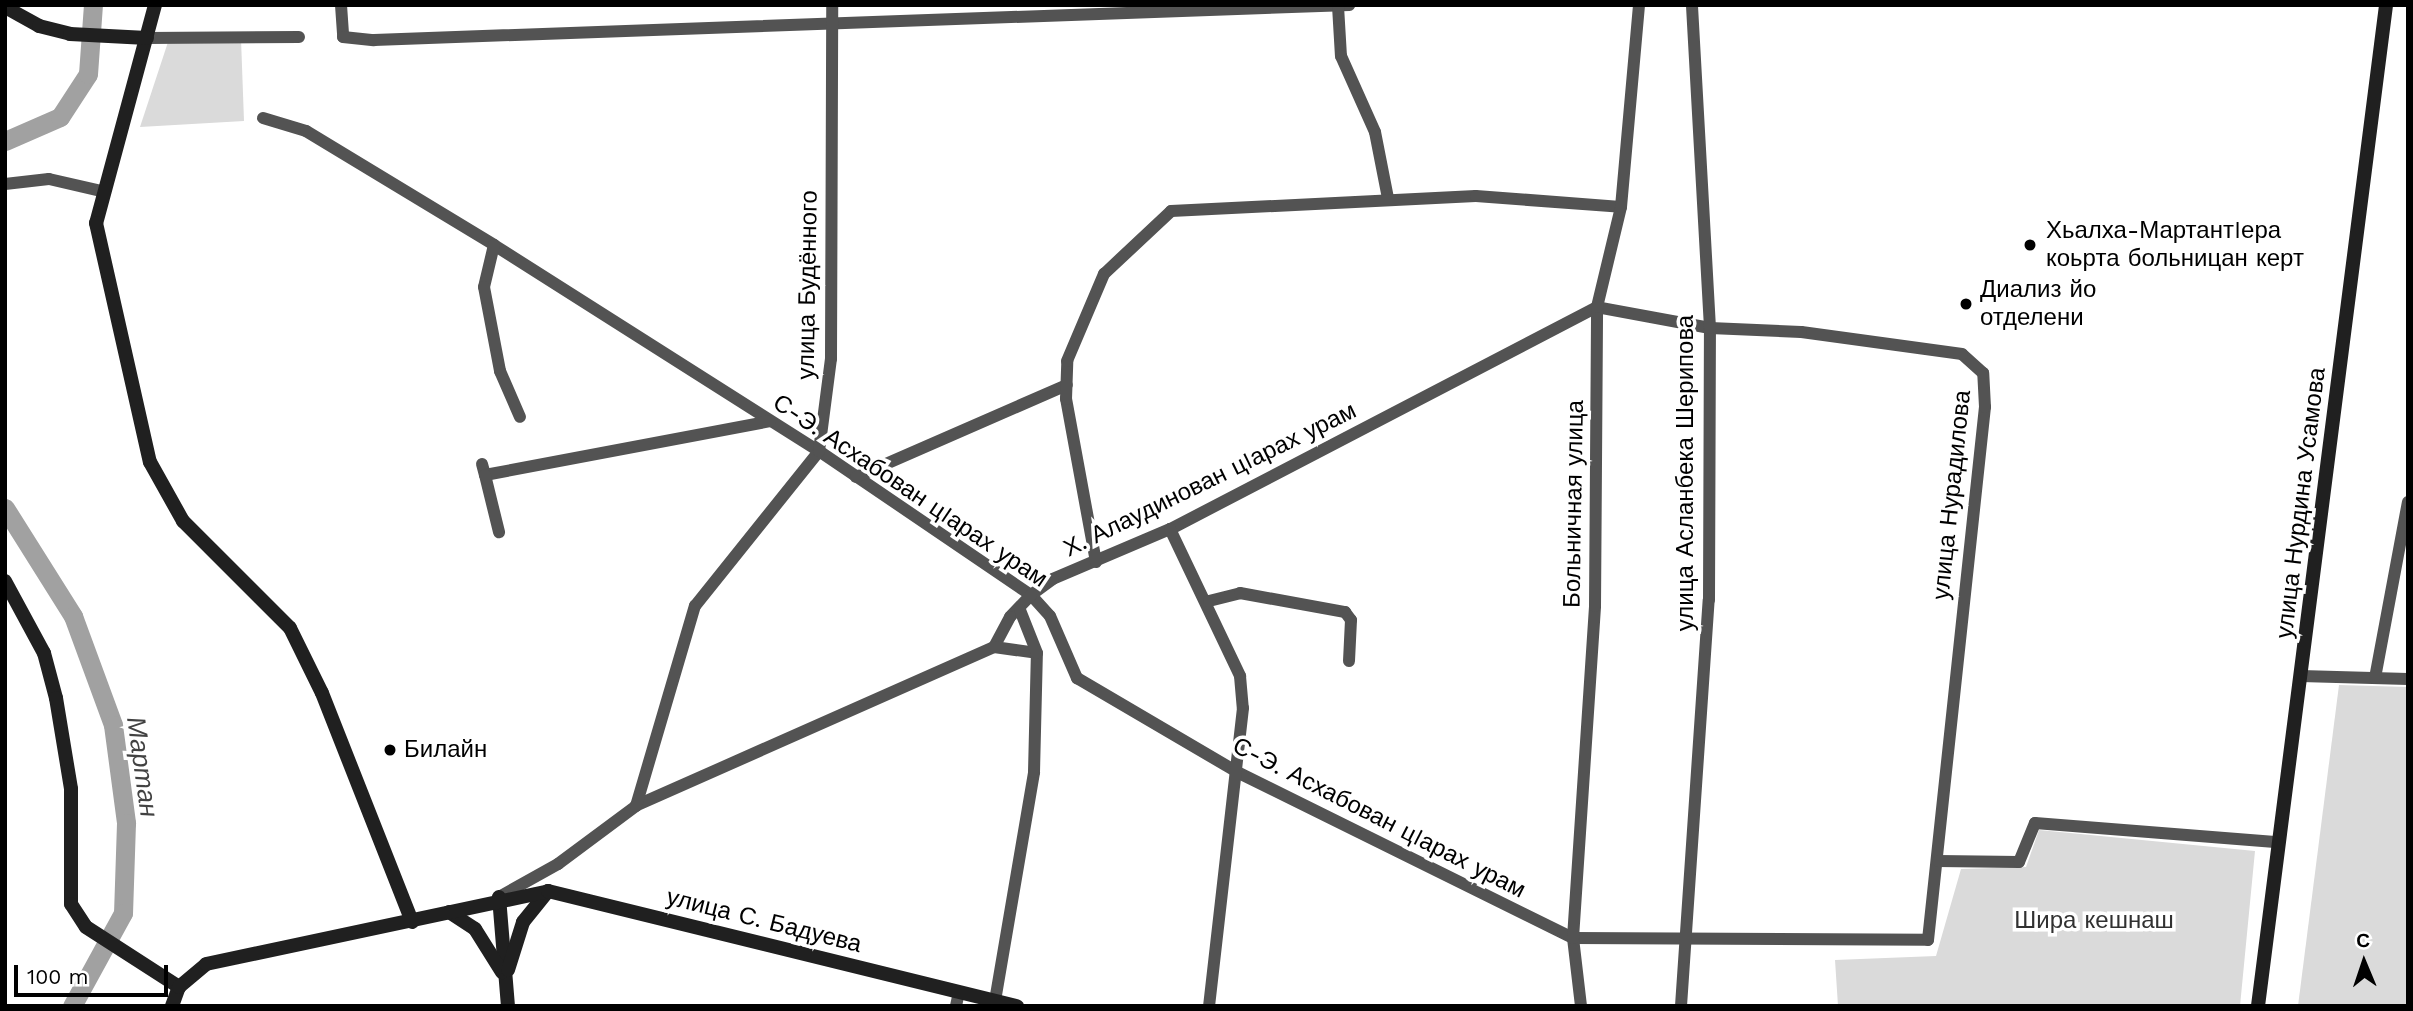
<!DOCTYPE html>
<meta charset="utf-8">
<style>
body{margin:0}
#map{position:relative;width:2413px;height:1011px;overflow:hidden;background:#fff;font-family:"Work Sans",sans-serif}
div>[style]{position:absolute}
.green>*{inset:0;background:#dadada}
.river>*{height:19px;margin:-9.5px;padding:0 9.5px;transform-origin:9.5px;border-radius:9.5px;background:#a1a1a1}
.street>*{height:12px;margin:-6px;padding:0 6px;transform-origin:6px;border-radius:6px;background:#535353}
.secondary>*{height:14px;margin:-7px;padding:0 7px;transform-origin:7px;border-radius:7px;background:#202020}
.dots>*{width:19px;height:19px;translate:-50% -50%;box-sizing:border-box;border:4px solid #fff;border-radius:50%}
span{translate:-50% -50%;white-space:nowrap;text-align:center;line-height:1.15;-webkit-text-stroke:7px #fff;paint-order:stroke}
.poi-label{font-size:24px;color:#000}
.left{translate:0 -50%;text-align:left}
.street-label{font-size:24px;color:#000}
.park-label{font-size:24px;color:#313131}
.water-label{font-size:26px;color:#424242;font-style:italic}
.frame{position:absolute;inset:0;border:7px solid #000;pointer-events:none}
.north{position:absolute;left:2329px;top:927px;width:70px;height:70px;-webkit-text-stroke:5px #fff;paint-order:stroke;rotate:358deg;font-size:19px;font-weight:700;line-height:28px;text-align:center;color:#000}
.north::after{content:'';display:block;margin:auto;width:24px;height:32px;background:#000;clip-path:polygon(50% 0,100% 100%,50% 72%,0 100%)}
.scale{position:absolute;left:14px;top:965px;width:154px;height:32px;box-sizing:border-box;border:4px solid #000;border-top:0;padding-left:9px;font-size:21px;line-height:24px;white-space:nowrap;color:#000;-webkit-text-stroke:5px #fff;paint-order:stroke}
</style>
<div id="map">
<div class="green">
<div style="clip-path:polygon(169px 39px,241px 39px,244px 121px,140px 127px)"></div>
<div style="clip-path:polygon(2339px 685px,2408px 687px,2408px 1006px,2298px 1006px)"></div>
<div style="clip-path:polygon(2039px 830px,2255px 851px,2240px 1006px,1838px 1006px,1835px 960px,1936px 956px,1961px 869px,2026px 867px)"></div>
</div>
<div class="river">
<div style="left:5px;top:141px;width:60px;rotate:-23.6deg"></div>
<div style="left:60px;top:117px;width:51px;rotate:-56.9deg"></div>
<div style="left:88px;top:74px;width:69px;rotate:-85.9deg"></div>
<div style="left:5px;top:508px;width:128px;rotate:57.8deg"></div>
<div style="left:73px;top:616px;width:116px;rotate:69.8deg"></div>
<div style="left:113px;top:725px;width:99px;rotate:82.4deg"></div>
<div style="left:126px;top:823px;width:90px;rotate:91.9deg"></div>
<div style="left:123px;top:913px;width:106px;rotate:118.7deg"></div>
</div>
<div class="street">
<div style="left:341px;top:5px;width:32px;rotate:86deg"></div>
<div style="left:343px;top:37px;width:31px;rotate:6deg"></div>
<div style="left:374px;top:40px;width:976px;rotate:-2.06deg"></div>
<div style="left:1338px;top:6px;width:50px;rotate:86.6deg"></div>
<div style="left:1341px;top:56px;width:83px;rotate:65.9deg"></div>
<div style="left:1375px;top:132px;width:67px;rotate:78.9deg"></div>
<div style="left:147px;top:38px;width:152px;rotate:-0.4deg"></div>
<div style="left:263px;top:118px;width:45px;rotate:16.8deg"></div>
<div style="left:306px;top:131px;width:220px;rotate:31.2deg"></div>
<div style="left:494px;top:245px;width:385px;rotate:32.4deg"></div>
<div style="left:819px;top:451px;width:256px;rotate:34.2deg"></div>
<div style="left:1031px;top:595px;width:28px;rotate:48deg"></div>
<div style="left:1050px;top:616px;width:68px;rotate:66.5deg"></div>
<div style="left:1077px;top:678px;width:186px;rotate:30.4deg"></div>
<div style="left:1237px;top:772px;width:375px;rotate:26.3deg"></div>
<div style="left:1573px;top:938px;width:355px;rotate:0.3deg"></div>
<div style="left:1928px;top:940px;width:536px;rotate:-83.9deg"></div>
<div style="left:1985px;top:407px;width:34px;rotate:-93deg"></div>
<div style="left:1983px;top:373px;width:28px;rotate:-138deg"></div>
<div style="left:1962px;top:354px;width:162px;rotate:-172.2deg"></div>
<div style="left:1801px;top:332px;width:91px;rotate:-177.5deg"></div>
<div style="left:1710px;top:328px;width:115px;rotate:-169.5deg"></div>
<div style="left:1597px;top:307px;width:481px;rotate:152.5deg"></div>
<div style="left:1170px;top:529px;width:127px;rotate:156.9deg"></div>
<div style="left:1053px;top:579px;width:27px;rotate:144deg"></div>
<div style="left:1031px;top:595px;width:30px;rotate:134deg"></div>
<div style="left:1010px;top:617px;width:34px;rotate:118deg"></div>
<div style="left:994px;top:647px;width:392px;rotate:156.1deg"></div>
<div style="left:636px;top:806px;width:97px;rotate:143.4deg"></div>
<div style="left:558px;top:864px;width:68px;rotate:150.8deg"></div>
<div style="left:5px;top:184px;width:44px;rotate:-6.5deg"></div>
<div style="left:49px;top:179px;width:53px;rotate:13deg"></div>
<div style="left:494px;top:245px;width:43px;rotate:103.4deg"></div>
<div style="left:484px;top:287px;width:86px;rotate:79.2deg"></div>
<div style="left:500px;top:371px;width:50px;rotate:66.5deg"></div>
<div style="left:482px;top:464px;width:11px;rotate:75deg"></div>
<div style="left:485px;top:475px;width:290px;rotate:-10.7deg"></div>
<div style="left:485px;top:475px;width:59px;rotate:76.2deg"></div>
<div style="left:856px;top:477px;width:230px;rotate:-23.6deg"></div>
<div style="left:1170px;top:529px;width:163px;rotate:64.5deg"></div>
<div style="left:1240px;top:676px;width:32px;rotate:85deg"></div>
<div style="left:1243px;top:708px;width:300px;rotate:96.5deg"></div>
<div style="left:1096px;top:562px;width:166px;rotate:-100.4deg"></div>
<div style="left:1066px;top:399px;width:38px;rotate:-88deg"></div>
<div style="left:1067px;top:361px;width:95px;rotate:-67deg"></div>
<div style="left:1104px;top:274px;width:92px;rotate:-43.2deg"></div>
<div style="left:1171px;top:211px;width:305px;rotate:-2.8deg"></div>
<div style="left:1476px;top:196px;width:145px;rotate:4.3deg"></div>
<div style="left:1209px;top:601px;width:32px;rotate:-14deg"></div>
<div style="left:1240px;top:593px;width:107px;rotate:10.3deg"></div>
<div style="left:1345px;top:612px;width:10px;rotate:53deg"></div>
<div style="left:1351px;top:620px;width:41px;rotate:92.8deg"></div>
<div style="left:994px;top:647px;width:43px;rotate:7.9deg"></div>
<div style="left:2301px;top:676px;width:107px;rotate:1.6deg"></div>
<div style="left:2375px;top:678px;width:179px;rotate:-79.4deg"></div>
<div style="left:636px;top:806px;width:209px;rotate:-73.6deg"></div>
<div style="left:695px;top:606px;width:198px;rotate:-51.3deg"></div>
<div style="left:819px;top:451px;width:93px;rotate:-82.6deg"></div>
<div style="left:831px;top:359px;width:354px;rotate:-89.8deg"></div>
<div style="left:1938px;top:861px;width:81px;rotate:0.7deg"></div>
<div style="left:2019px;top:862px;width:42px;rotate:-67.7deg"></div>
<div style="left:2035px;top:823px;width:244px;rotate:4.5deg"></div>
<div style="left:995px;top:1001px;width:232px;rotate:-80.3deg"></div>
<div style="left:1034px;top:772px;width:119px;rotate:-88.6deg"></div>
<div style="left:1037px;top:653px;width:46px;rotate:-111.6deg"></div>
<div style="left:956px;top:1006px;width:14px;rotate:-78deg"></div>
<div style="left:1581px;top:1006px;width:68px;rotate:-96.7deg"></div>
<div style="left:1573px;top:938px;width:333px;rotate:-86.2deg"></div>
<div style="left:1595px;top:606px;width:299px;rotate:-89.6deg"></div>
<div style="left:1597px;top:307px;width:103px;rotate:-76.5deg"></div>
<div style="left:1621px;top:207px;width:203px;rotate:-84.9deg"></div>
<div style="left:1681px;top:1006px;width:407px;rotate:-86.1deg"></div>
<div style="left:1709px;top:600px;width:272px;rotate:-89.8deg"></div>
<div style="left:1710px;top:328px;width:324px;rotate:-93.2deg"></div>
</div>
<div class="secondary">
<div style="left:155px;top:5px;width:226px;rotate:105.1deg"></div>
<div style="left:96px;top:223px;width:245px;rotate:77.3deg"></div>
<div style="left:150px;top:462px;width:68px;rotate:60.8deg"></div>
<div style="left:183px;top:521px;width:151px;rotate:45deg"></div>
<div style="left:290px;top:628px;width:72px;rotate:63.8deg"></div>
<div style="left:322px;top:693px;width:246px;rotate:68.5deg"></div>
<div style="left:5px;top:7px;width:39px;rotate:29deg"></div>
<div style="left:39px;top:26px;width:32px;rotate:14deg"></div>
<div style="left:70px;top:34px;width:77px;rotate:3deg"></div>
<div style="left:5px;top:581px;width:82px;rotate:61.6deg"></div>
<div style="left:44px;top:653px;width:47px;rotate:75.1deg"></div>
<div style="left:56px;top:698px;width:92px;rotate:80.6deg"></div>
<div style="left:71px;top:789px;width:115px;rotate:90deg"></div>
<div style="left:71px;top:904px;width:27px;rotate:57deg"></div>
<div style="left:86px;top:927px;width:111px;rotate:32.8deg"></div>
<div style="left:499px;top:897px;width:109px;rotate:85.3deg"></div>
<div style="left:449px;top:912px;width:31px;rotate:33deg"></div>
<div style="left:475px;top:929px;width:51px;rotate:57.9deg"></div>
<div style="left:508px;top:970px;width:50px;rotate:-72.6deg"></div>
<div style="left:523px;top:922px;width:40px;rotate:-51deg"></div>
<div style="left:172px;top:1006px;width:20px;rotate:-70deg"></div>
<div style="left:179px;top:987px;width:35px;rotate:-40deg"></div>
<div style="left:206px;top:964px;width:350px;rotate:-12deg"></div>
<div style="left:548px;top:891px;width:483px;rotate:13.8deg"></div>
<div style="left:2258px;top:1006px;width:1009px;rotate:-82.71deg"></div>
</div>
<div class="dots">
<div style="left:2030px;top:245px;background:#000"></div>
<div style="left:1966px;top:304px;background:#000"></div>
<div style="left:390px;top:750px;background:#000"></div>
</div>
<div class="poi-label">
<span class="left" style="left:2046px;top:245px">Хьалха-МартантIера<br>коьрта больницан керт</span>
<span class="left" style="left:1980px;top:304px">Диализ йо<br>отделени</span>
<span class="left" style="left:404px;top:750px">Билайн</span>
</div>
<div class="street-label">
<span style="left:808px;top:285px;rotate:-89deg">улица Будённого</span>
<span style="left:1686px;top:473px;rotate:-90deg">улица Асланбека Шерипова</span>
<span style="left:1210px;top:480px;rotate:-26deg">Х. Алаудинован цIарах урам</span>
<span style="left:910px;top:491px;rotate:34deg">С-Э. Асхабован цIарах урам</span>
<span style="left:1952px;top:495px;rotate:-84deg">улица Нурадилова</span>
<span style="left:2301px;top:503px;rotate:-83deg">улица Нурдина Усамова</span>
<span style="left:1574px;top:504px;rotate:-89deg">Больничная улица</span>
<span style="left:1379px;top:818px;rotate:27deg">С-Э. Асхабован цIарах урам</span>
<span style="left:764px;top:921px;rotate:14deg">улица С. Бадуева</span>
</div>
<div class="park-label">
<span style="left:2094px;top:921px">Шира кешнаш</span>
</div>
<div class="water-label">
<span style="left:142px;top:767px;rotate:82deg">Мартан</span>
</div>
<div class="frame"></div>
<div class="north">С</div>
<div class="scale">100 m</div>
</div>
